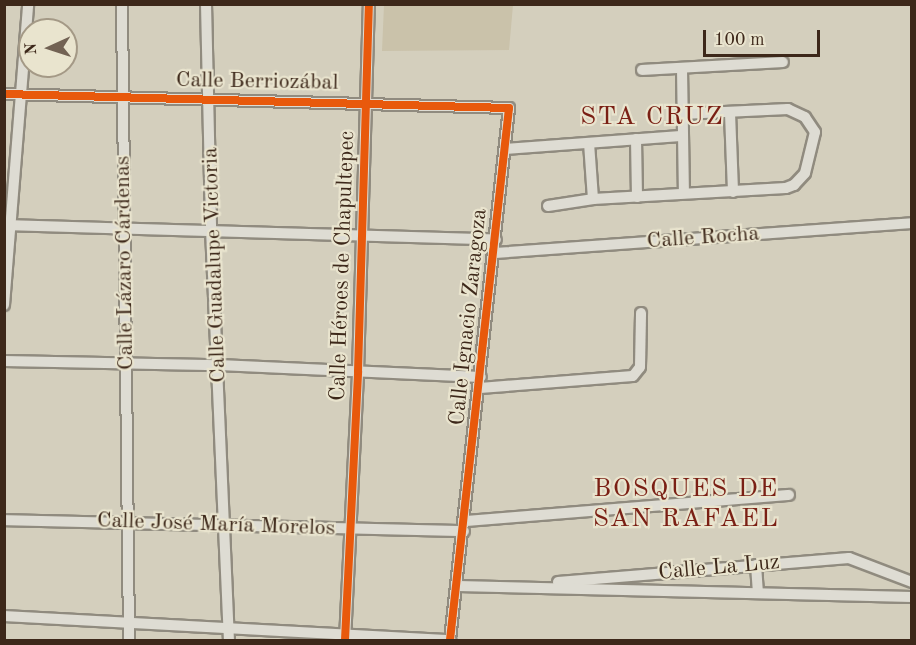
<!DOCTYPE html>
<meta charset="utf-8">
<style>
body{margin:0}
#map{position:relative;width:916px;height:645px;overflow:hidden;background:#d4cfbd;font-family:"Old Standard TT",serif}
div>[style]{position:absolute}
.green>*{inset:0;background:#cac2aa}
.roads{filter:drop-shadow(2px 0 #908b7f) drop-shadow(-2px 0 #908b7f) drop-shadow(0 2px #908b7f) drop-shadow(0 -2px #908b7f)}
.minor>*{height:10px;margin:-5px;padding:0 5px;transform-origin:5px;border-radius:5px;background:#dedcd3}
.cycleway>*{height:8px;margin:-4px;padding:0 4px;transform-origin:4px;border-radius:4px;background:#e8590c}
span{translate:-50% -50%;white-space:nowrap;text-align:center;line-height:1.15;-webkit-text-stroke:4.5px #e9e4ce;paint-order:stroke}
.street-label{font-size:22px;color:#3d281a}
.quarter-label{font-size:26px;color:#7a1f14;letter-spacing:1.5px}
.frame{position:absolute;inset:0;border:6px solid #3d281a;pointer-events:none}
.north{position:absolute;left:18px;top:18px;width:60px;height:60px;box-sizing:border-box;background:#e9e4ce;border:2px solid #a49986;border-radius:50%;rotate:267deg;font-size:16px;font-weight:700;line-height:24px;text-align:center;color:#3d281a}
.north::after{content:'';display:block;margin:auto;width:21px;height:27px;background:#726253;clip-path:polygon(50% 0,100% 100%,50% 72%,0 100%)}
.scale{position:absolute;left:703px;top:30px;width:117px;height:27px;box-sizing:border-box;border:3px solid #3d281a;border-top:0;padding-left:8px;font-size:18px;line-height:21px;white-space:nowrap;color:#3d281a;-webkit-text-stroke:4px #e9e4ce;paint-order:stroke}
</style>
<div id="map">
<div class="green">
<div style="clip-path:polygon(384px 5px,513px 5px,509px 50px,382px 51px)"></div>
</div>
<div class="roads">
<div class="minor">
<div style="left:122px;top:4px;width:636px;rotate:89.37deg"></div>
<div style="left:206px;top:4px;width:225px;rotate:88.7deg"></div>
<div style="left:211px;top:229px;width:411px;rotate:87.5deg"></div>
<div style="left:682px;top:69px;width:124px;rotate:89.1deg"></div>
<div style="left:642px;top:70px;width:141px;rotate:-3.2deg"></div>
<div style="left:4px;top:94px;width:505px;rotate:1.59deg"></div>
<div style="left:509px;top:108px;width:535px;rotate:96.33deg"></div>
<div style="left:730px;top:113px;width:79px;rotate:87.8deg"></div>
<div style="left:636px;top:139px;width:58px;rotate:89deg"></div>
<div style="left:589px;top:143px;width:56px;rotate:85.9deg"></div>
<div style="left:505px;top:149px;width:176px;rotate:-4.2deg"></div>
<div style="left:548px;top:206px;width:46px;rotate:-8.8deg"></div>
<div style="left:593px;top:199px;width:193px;rotate:-3.3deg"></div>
<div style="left:786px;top:188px;width:9px;rotate:-21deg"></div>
<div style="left:794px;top:185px;width:16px;rotate:-47deg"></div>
<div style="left:805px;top:173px;width:42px;rotate:-76.3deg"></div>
<div style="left:815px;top:132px;width:18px;rotate:-124deg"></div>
<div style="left:805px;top:117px;width:19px;rotate:-155deg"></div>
<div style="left:788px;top:109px;width:106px;rotate:177.3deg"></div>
<div style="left:4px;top:225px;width:492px;rotate:1.7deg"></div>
<div style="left:495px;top:253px;width:418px;rotate:-4.1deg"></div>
<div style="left:4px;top:305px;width:302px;rotate:-85.4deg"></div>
<div style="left:4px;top:361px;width:215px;rotate:1.1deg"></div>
<div style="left:219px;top:365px;width:262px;rotate:2.6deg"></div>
<div style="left:480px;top:388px;width:153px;rotate:-4.5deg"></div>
<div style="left:633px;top:376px;width:11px;rotate:-52deg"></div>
<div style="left:640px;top:367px;width:54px;rotate:-88.9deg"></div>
<div style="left:4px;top:520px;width:460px;rotate:1.4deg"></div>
<div style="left:465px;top:521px;width:325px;rotate:-4.6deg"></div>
<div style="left:756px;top:565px;width:28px;rotate:86deg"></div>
<div style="left:558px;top:582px;width:292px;rotate:-4.7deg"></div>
<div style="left:849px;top:558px;width:67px;rotate:20.9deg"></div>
<div style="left:458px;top:586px;width:454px;rotate:1.4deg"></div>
<div style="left:4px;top:616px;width:447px;rotate:3.1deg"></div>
<div style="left:345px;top:640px;width:269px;rotate:-87.2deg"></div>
<div style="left:358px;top:371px;width:367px;rotate:-88.3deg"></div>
</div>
</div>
<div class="cycleway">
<div style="left:4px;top:94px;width:505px;rotate:1.59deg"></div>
<div style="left:509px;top:108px;width:535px;rotate:96.33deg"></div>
<div style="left:345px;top:640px;width:269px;rotate:-87.2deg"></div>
<div style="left:358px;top:371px;width:367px;rotate:-88.3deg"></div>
</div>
<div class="street-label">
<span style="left:257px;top:82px;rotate:1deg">Calle Berriozábal</span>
<span style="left:703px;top:238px;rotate:-4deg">Calle Rocha</span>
<span style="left:125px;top:263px;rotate:-91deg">Calle Lázaro Cárdenas</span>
<span style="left:215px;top:265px;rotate:-92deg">Calle Guadalupe Victoria</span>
<span style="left:343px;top:266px;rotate:-88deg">Calle Héroes de Chapultepec</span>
<span style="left:469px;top:317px;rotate:-84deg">Calle Ignacio Zaragoza</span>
<span style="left:216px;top:525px;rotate:2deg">Calle José María Morelos</span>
<span style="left:719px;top:568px;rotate:-5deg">Calle La Luz</span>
</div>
<div class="quarter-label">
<span style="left:652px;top:118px">STA CRUZ</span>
<span style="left:686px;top:505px">BOSQUES DE<br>SAN RAFAEL</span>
</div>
<div class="frame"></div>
<div class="north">N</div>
<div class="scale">100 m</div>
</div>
